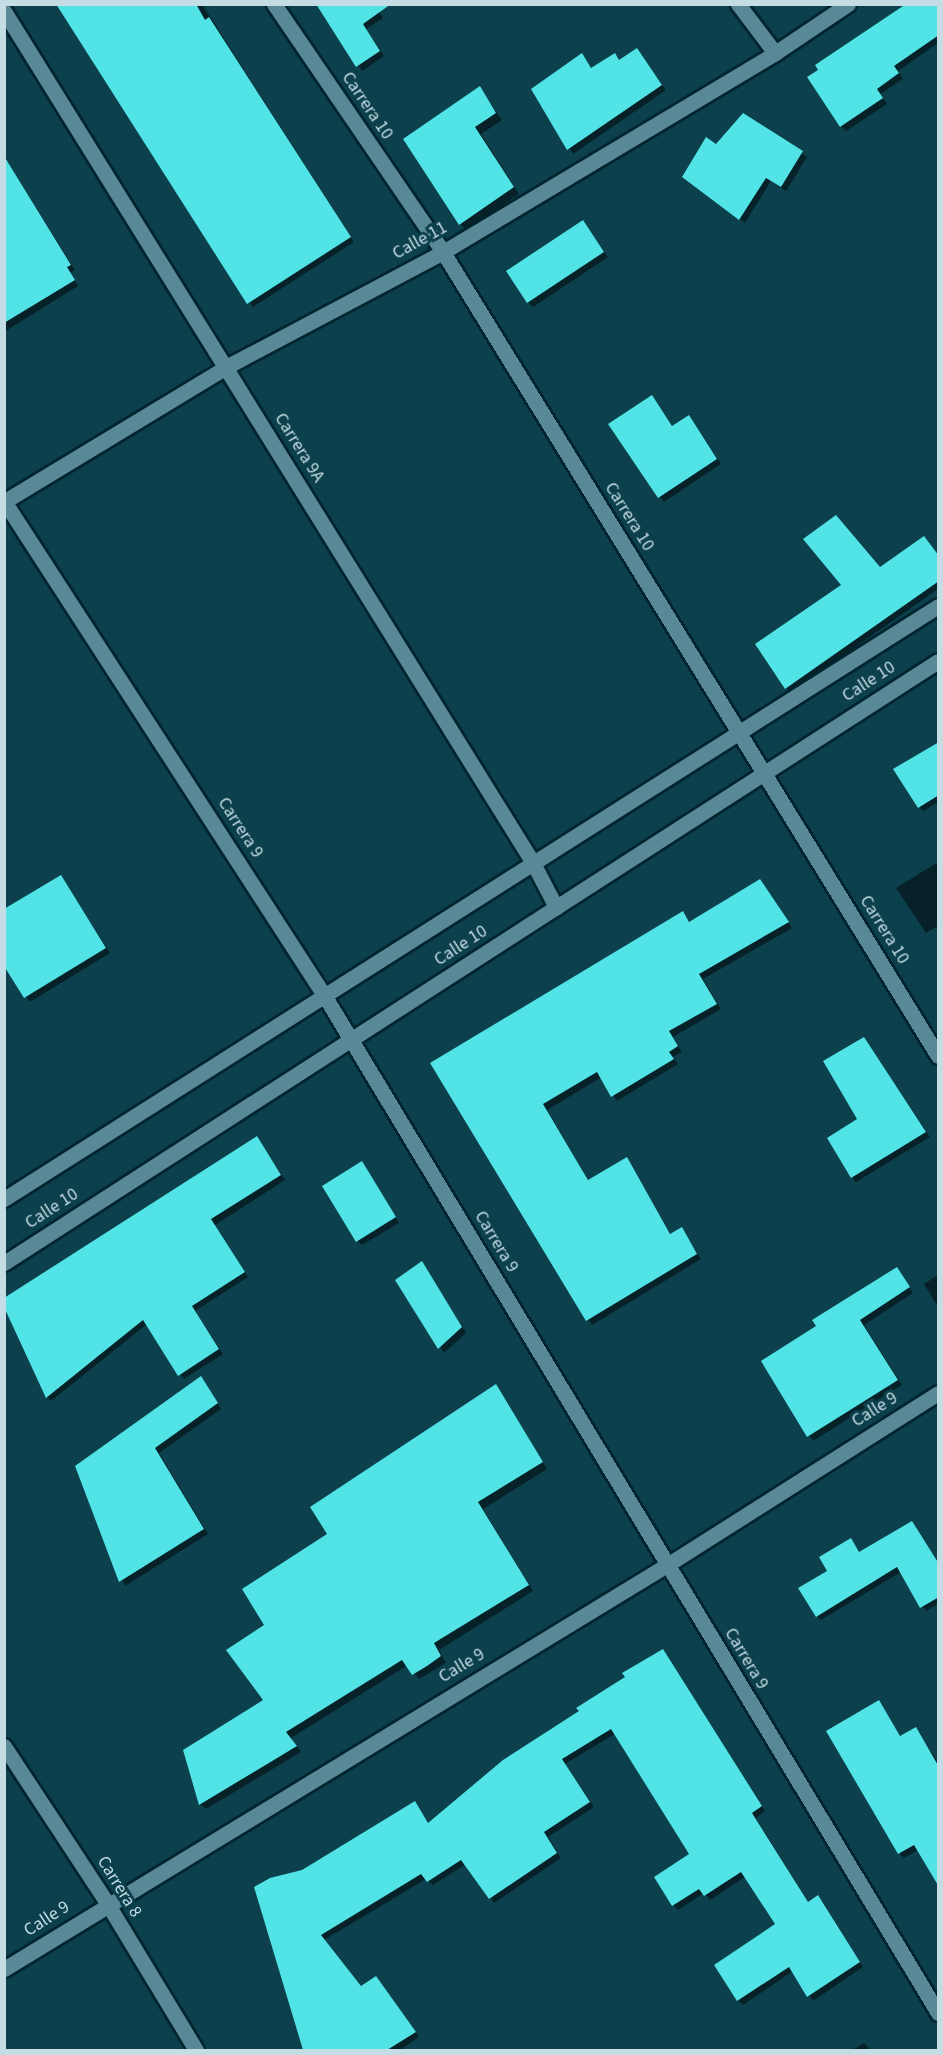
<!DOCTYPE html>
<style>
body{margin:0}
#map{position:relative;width:943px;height:2055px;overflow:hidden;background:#0c404c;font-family:"Source Sans 3",sans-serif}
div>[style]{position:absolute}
.shadow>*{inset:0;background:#0007}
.building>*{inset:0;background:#51e3e6}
.roads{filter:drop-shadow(2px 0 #00252e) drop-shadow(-2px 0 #00252e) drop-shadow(0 2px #00252e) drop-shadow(0 -2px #00252e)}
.minor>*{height:15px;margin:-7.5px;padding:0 7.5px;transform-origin:7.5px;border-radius:7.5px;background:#598996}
.tertiary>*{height:15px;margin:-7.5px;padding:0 7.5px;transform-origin:7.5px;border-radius:7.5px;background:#598996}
span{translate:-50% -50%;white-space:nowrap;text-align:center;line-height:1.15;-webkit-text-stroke:6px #0c404c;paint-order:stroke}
.street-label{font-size:18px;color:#c4dce3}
.frame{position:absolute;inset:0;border:6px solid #c4dce3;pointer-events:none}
</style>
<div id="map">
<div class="shadow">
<div style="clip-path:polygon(58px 4px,202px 4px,354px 242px,253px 307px)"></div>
<div style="clip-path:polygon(318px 4px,374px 4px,383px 18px,366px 29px,384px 56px,362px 71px)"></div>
<div style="clip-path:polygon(938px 4px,938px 43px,898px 71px,903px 79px,880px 94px,887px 104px,846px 131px,841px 126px)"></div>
<div style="clip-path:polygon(637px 50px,666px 90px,573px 154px,533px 89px,586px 60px,592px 69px,615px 55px,620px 61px)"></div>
<div style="clip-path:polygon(479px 88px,502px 120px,481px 134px,519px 194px,467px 230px,460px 224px)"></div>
<div style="clip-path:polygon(743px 115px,807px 157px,786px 191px,771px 181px,745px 223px,689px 181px)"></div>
<div style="clip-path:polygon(4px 157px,75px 270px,70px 273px,78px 286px,4px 332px)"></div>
<div style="clip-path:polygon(583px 222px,608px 257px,533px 307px,528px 302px)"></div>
<div style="clip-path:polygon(656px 402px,673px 427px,693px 422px,721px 464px,664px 502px,610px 424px)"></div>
<div style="clip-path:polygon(938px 556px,938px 589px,791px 692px,786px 688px,843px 585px,880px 569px)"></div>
<div style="clip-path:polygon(938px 743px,938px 802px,924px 811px,919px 807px)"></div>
<div style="clip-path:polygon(938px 862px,938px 926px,926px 933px,896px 888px)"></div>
<div style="clip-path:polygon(61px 877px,110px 953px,30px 1002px,4px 963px)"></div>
<div style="clip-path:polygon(760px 880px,792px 928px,703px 979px,721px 1009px,673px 1037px,682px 1052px,673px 1057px,678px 1064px,617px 1101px,602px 1077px,547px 1110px,589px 1181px,626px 1158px,671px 1235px,681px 1229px,701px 1259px,592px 1325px,432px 1063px,683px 913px,691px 923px)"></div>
<div style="clip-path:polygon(864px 1039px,930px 1137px,856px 1182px,852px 1177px)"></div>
<div style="clip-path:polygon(256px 1137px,285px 1180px,215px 1225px,248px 1277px,195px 1311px,223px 1354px,184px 1379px,147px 1324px,51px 1401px,47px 1397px)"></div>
<div style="clip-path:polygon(362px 1163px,399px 1223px,362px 1245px,357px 1241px)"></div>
<div style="clip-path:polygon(422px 1263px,466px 1333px,444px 1353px,397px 1280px)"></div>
<div style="clip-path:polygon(901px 1274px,913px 1293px,864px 1325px,902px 1385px,813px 1441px,763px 1361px)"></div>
<div style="clip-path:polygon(938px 1275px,938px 1307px,924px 1284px)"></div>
<div style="clip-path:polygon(205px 1383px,221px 1409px,159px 1453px,208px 1534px,125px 1586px,77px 1466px)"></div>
<div style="clip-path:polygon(496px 1386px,547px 1469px,483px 1509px,533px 1591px,439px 1650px,446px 1663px,419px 1679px,408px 1665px,291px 1738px,301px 1752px,206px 1809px,200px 1804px,265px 1700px,267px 1626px,329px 1535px)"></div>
<div style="clip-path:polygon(912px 1523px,938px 1563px,938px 1604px,926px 1611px,901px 1572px,821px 1620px,817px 1616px,829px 1571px,850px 1540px,860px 1553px)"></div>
<div style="clip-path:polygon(667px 1656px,765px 1811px,756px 1818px,809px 1904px,818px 1897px,823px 1902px,863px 1967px,813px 2001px,793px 1971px,743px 2005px,738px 2000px,777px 1925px,745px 1877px,710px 1900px,704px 1893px,678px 1910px,673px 1905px,656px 1878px,691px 1854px,615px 1734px,565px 1764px,594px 1807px,548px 1837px,561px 1858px,494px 1903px,466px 1864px,433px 1885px,426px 1879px,324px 1940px,361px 1987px,380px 1983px,419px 2037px,403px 2048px,405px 2050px,314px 2050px,297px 2027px,302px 1871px,414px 1803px,429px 1824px)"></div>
<div style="clip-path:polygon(878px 1702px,901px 1737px,915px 1729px,938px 1762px,938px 1885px,918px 1850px,904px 1858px,899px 1853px)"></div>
<div style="clip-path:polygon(864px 2043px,870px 2050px,852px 2050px)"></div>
</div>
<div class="building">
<div style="clip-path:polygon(56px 4px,196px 4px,205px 20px,209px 17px,351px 237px,247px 304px)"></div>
<div style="clip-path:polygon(316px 4px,391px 4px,363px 24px,380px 51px,356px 67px)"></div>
<div style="clip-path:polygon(906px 4px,939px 4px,939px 35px,894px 66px,899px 73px,877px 89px,883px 98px,840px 127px,807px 77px,818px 70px,815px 65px)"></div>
<div style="clip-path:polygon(637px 48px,662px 85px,567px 150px,531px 89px,582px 53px,591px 68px,615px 53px,619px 60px)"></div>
<div style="clip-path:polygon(480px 86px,496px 113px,475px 127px,514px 187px,459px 225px,403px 139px)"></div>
<div style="clip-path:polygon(743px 113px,803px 151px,781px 187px,766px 178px,739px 220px,682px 177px,706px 137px,716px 144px)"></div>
<div style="clip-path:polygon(4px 156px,71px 265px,67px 267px,75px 280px,4px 323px)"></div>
<div style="clip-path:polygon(583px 220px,604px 252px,527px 303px,506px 271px)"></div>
<div style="clip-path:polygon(652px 395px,672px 426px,689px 415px,717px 459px,658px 498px,608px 424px)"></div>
<div style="clip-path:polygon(836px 515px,880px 567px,924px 536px,939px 556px,939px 581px,785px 689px,755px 644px,841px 585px,803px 539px)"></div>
<div style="clip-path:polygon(939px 742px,939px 795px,918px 808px,893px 769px)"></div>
<div style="clip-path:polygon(61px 875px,106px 948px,24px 998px,4px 966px,4px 909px)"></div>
<div style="clip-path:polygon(760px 879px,789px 922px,699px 974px,717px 1004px,669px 1031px,678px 1046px,669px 1052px,674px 1059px,611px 1097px,597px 1072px,543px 1104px,588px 1180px,627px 1157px,670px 1234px,682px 1227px,697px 1254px,586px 1321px,430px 1063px,683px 911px,689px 922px)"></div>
<div style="clip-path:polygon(864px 1037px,926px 1132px,851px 1178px,827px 1138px,857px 1119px,823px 1061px)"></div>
<div style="clip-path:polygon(257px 1136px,281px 1175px,211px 1219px,245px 1272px,192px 1306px,219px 1349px,178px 1376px,143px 1320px,46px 1398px,4px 1307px,4px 1298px)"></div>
<div style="clip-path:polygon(362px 1161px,396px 1217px,356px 1242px,322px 1186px)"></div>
<div style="clip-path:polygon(422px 1261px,462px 1327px,438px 1349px,395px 1280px)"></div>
<div style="clip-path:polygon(897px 1267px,910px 1287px,860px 1320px,898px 1380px,807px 1437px,761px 1361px,816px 1326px,812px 1320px)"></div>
<div style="clip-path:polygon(201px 1376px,218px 1403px,155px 1448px,204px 1529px,119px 1582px,75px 1466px)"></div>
<div style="clip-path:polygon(496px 1384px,543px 1462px,478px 1502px,529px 1585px,434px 1643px,441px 1656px,427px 1666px,412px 1675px,402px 1660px,286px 1732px,297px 1746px,199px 1805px,183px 1750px,263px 1700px,226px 1650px,264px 1625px,242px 1589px,327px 1534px,310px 1507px)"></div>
<div style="clip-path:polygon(912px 1521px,939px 1564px,939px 1597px,920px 1608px,897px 1567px,816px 1617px,798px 1588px,827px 1571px,819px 1557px,851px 1538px,859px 1552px)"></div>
<div style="clip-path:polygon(663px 1649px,762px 1806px,752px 1813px,808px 1902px,818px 1895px,860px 1962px,807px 1997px,789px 1967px,737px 2001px,714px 1965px,775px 1924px,741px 1872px,704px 1896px,699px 1889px,672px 1906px,654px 1877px,689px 1854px,611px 1729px,562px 1759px,590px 1802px,544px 1832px,557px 1853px,489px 1899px,461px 1860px,427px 1882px,421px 1874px,321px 1935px,361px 1986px,376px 1976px,416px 2032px,387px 2050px,303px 2050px,254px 1887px,270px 1878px,302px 1870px,415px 1801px,428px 1823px,503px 1760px,579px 1711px,576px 1708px,625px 1677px,622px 1673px)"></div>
<div style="clip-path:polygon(879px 1700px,900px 1736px,916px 1727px,939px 1767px,939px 1887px,914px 1845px,898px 1854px,826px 1731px)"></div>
</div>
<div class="roads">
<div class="minor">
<div style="left:738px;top:4px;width:61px;rotate:52.9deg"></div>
<div style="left:4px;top:11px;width:1003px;rotate:58.16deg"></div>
<div style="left:533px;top:863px;width:50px;rotate:62.4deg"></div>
<div style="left:4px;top:501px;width:589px;rotate:57.07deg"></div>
<div style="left:324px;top:995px;width:1189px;rotate:58.9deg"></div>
<div style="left:5px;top:501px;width:258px;rotate:-31.2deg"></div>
<div style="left:226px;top:367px;width:246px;rotate:-27.9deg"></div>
<div style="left:443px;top:252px;width:387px;rotate:-30.9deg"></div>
<div style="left:775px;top:53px;width:88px;rotate:-33.9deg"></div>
<div style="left:4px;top:1199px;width:1106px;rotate:-32.41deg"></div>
<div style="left:4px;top:1263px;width:1111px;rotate:-32.8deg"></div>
<div style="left:4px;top:1969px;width:776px;rotate:-31.36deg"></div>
<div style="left:667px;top:1565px;width:321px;rotate:-32.4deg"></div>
</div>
<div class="tertiary">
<div style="left:274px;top:4px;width:300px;rotate:55.7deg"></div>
<div style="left:443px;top:252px;width:944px;rotate:58.38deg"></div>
<div style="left:4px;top:1746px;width:188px;rotate:56.7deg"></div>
<div style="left:107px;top:1903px;width:172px;rotate:58.8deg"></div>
</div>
</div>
<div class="street-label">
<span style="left:367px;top:106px;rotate:56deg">Carrera 10</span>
<span style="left:420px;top:241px;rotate:-29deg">Calle 11</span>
<span style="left:299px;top:448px;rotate:58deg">Carrera 9A</span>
<span style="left:629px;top:517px;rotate:58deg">Carrera 10</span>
<span style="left:869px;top:682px;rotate:-33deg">Calle 10</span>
<span style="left:240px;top:828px;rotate:57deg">Carrera 9</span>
<span style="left:884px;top:930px;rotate:58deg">Carrera 10</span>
<span style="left:461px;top:946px;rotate:-33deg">Calle 10</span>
<span style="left:52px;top:1209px;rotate:-33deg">Calle 10</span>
<span style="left:496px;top:1242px;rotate:59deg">Carrera 9</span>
<span style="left:875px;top:1410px;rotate:-32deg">Calle 9</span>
<span style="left:746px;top:1659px;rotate:59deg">Carrera 9</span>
<span style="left:462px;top:1666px;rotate:-31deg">Calle 9</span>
<span style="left:119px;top:1887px;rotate:58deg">Carrera 8</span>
<span style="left:47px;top:1919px;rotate:-33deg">Calle 9</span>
</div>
<div class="frame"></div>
</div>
